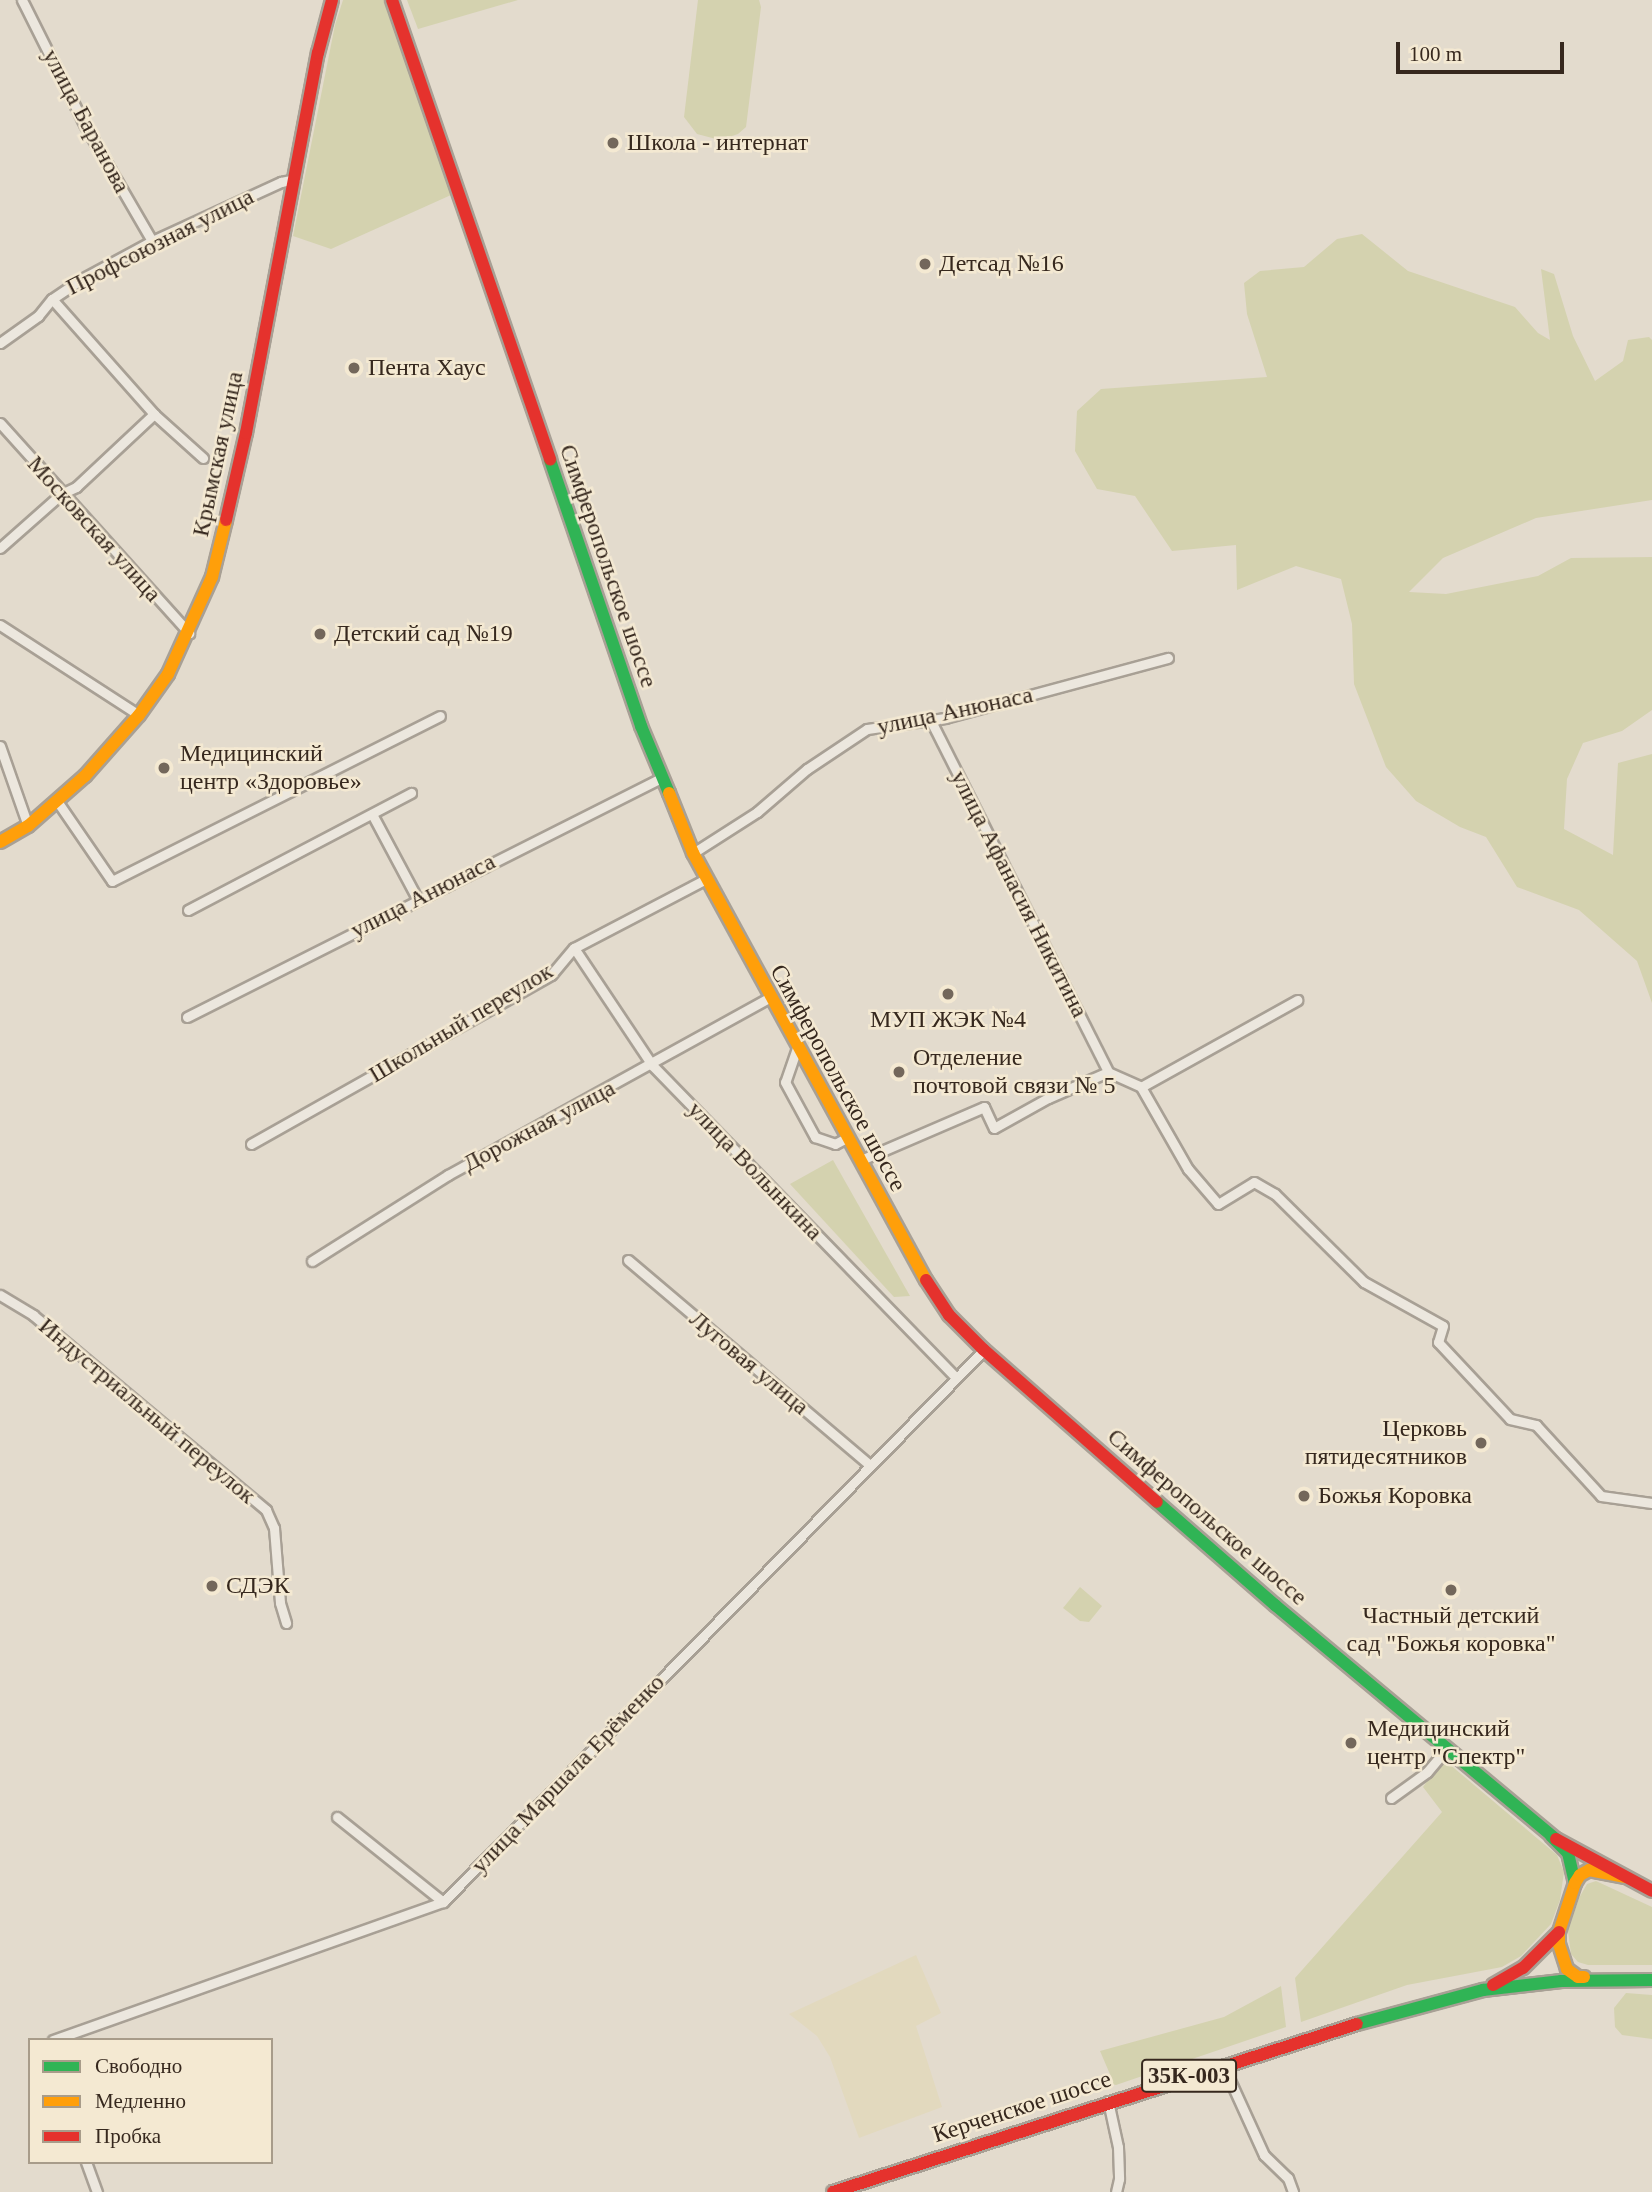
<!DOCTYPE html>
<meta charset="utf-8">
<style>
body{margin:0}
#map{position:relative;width:1652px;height:2192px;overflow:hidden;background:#e3dbcd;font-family:"Times New Roman",serif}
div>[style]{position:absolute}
.farmland>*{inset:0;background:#e2d9be}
.green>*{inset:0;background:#d4d2af}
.roads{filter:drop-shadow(2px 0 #a8a095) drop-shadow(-2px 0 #a8a095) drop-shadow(0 2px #a8a095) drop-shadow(0 -2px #a8a095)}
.street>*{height:9px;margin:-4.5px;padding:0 4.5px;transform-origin:4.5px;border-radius:4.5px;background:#ece7de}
.fast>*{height:12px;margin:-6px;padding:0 6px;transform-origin:6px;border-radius:6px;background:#30b455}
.slow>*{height:12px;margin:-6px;padding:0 6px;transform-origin:6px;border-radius:6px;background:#ff9f0a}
.jam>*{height:12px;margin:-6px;padding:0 6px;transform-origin:6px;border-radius:6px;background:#e5322d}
.dots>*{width:19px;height:19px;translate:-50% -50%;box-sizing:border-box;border:4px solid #f4e9d2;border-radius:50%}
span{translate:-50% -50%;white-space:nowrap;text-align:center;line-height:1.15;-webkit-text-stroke:5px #f4e9d2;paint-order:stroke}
.shield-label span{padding:2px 5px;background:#f4e9d2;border:2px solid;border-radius:5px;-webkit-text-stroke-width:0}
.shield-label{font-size:23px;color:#36281e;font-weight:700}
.street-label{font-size:24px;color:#36281e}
.poi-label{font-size:24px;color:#36281e}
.left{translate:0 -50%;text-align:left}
.right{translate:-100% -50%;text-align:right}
.legend{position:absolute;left:28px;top:2038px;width:245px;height:126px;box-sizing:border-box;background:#f4e9d2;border:2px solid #a89c8a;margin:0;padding:9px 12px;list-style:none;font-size:21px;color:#36281e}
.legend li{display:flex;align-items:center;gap:14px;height:35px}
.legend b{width:35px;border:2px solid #a89c8a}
.scale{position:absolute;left:1396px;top:42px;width:168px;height:32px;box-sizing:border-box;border:4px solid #36281e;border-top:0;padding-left:9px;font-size:21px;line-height:24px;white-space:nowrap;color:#36281e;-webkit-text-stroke:5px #f4e9d2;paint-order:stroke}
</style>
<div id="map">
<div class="farmland">
<div style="clip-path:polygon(916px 1955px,941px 2013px,916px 2026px,942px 2107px,859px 2138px,830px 2057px,817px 2036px,789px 2014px)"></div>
</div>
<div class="green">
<div style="clip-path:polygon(343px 0,384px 0,387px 4px,451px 195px,331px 249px,293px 236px,335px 25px)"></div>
<div style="clip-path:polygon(407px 0,518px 0,418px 29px)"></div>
<div style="clip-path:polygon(698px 0,759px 0,761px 7px,746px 127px,738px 134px,720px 140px,697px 134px,684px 117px)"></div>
<div style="clip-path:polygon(1362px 234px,1408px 271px,1515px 307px,1538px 333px,1550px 340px,1541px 269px,1554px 274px,1573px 336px,1595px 381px,1623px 361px,1628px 340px,1649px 337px,1652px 340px,1652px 500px,1536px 518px,1443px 558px,1409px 592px,1446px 594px,1538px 576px,1571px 558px,1652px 557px,1652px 710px,1622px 731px,1583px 743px,1567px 779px,1564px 829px,1613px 855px,1618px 763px,1652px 754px,1652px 1003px,1637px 961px,1579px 910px,1517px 887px,1486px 837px,1460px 827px,1416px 801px,1386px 767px,1354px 684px,1352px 624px,1341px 579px,1296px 566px,1237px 590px,1236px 545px,1172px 551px,1135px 496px,1097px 489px,1075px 451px,1077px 411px,1101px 389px,1267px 377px,1247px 314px,1244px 283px,1260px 271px,1304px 267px,1337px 239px)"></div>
<div style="clip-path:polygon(833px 1160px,910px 1296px,894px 1297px,790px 1184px)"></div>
<div style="clip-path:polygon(1080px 1587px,1102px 1606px,1089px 1622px,1080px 1621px,1063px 1608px)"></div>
<div style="clip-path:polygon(1448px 1763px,1557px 1855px,1564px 1872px,1560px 1900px,1551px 1924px,1521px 1956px,1502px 1967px,1407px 1985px,1301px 2022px,1295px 1978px,1442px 1812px,1423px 1787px,1437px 1767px)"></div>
<div style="clip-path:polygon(1596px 1881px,1652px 1907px,1652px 1965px,1588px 1965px,1578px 1962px,1571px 1954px,1568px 1931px,1579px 1898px,1587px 1884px)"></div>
<div style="clip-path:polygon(1281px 1986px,1286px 2027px,1116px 2085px,1104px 2082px,1112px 2079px,1100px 2051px,1224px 2017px)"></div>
<div style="clip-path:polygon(1626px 1993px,1652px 1995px,1652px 2039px,1622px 2035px,1615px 2027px,1614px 2008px)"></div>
</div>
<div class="roads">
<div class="street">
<div style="left:22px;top:0;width:139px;rotate:63.4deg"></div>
<div style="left:84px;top:124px;width:135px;rotate:59.8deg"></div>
<div style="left:52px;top:299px;width:154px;rotate:48.4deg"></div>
<div style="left:154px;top:414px;width:66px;rotate:41.9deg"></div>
<div style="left:0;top:343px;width:47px;rotate:-35.4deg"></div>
<div style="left:38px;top:316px;width:22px;rotate:-51deg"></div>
<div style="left:52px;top:299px;width:34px;rotate:-34deg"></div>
<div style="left:80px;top:280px;width:82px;rotate:-28.4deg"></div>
<div style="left:152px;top:241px;width:142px;rotate:-24.6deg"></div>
<div style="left:281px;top:182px;width:14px;rotate:-12deg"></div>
<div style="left:0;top:423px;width:283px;rotate:48deg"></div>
<div style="left:0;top:548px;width:81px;rotate:-41.5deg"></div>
<div style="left:61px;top:494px;width:17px;rotate:-25deg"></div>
<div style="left:76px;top:487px;width:107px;rotate:-43.1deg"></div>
<div style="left:0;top:625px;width:166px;rotate:32.9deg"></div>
<div style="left:931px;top:721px;width:393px;rotate:63.2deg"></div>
<div style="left:1108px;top:1072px;width:36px;rotate:24deg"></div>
<div style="left:0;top:746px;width:85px;rotate:70.7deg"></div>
<div style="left:57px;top:801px;width:97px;rotate:55.5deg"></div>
<div style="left:112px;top:881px;width:367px;rotate:-26.7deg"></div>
<div style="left:372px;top:814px;width:98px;rotate:61.9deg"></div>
<div style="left:693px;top:853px;width:76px;rotate:-32.6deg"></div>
<div style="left:757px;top:812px;width:66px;rotate:-40.7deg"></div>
<div style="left:807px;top:769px;width:72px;rotate:-33.7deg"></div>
<div style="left:867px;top:729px;width:79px;rotate:-8deg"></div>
<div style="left:945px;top:718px;width:231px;rotate:-15.1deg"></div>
<div style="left:188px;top:910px;width:252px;rotate:-27.7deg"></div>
<div style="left:574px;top:948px;width:141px;rotate:56.3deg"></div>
<div style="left:652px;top:1065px;width:435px;rotate:45.8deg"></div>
<div style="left:187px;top:1017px;width:531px;rotate:-26.76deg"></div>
<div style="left:797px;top:1048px;width:36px;rotate:109deg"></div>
<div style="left:785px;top:1082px;width:63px;rotate:61.4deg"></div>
<div style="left:815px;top:1137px;width:21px;rotate:19deg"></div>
<div style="left:835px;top:1144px;width:15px;rotate:-28deg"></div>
<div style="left:1141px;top:1087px;width:95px;rotate:60.2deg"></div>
<div style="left:1188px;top:1169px;width:46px;rotate:49.4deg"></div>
<div style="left:1218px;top:1204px;width:42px;rotate:-31.4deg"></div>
<div style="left:1254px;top:1182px;width:24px;rotate:30deg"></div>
<div style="left:1275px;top:1194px;width:125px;rotate:44.7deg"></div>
<div style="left:1364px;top:1282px;width:90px;rotate:29.1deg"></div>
<div style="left:1443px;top:1326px;width:17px;rotate:107deg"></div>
<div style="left:1438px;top:1342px;width:105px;rotate:46.9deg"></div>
<div style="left:1510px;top:1419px;width:27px;rotate:13deg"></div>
<div style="left:1536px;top:1425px;width:96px;rotate:47.5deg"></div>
<div style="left:1601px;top:1496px;width:51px;rotate:7.8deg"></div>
<div style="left:1141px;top:1087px;width:179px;rotate:-29.1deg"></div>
<div style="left:251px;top:1144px;width:344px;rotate:-29.4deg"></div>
<div style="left:551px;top:975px;width:35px;rotate:-50deg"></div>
<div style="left:574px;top:948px;width:149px;rotate:-27.6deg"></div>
<div style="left:861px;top:1160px;width:134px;rotate:-23.3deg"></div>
<div style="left:984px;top:1107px;width:23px;rotate:65deg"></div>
<div style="left:994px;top:1128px;width:62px;rotate:-29.1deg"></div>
<div style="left:1048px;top:1098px;width:65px;rotate:-23.4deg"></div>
<div style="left:628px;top:1260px;width:317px;rotate:40.3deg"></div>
<div style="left:312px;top:1261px;width:161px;rotate:-32.3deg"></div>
<div style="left:448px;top:1175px;width:367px;rotate:-28.9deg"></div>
<div style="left:0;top:1295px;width:39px;rotate:31deg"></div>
<div style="left:33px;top:1315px;width:304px;rotate:39.9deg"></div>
<div style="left:266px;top:1510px;width:20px;rotate:66deg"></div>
<div style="left:274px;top:1528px;width:75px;rotate:85.4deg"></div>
<div style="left:280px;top:1603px;width:21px;rotate:73deg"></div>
<div style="left:1391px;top:1798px;width:44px;rotate:-35.8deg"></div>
<div style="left:1427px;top:1772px;width:30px;rotate:-50deg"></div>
<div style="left:337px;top:1817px;width:136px;rotate:38.7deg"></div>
<div style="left:53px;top:2040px;width:414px;rotate:-19.5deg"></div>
<div style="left:443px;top:1902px;width:773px;rotate:-45.58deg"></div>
<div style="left:1223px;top:2065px;width:99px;rotate:65.5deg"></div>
<div style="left:1264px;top:2155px;width:33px;rotate:44deg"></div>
<div style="left:1288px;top:2178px;width:15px;rotate:70deg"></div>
<div style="left:1108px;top:2101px;width:47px;rotate:77.7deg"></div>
<div style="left:1118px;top:2147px;width:32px;rotate:88deg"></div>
<div style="left:1119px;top:2179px;width:13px;rotate:103deg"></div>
<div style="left:86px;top:2162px;width:32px;rotate:70deg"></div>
</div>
<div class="fast">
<div style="left:550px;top:460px;width:281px;rotate:71.1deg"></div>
<div style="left:641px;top:726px;width:73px;rotate:67.3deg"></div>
<div style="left:1157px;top:1502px;width:157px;rotate:41.1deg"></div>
<div style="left:1275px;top:1605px;width:366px;rotate:39.8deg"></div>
<div style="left:1551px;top:1836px;width:24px;rotate:45deg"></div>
<div style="left:1568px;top:1853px;width:31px;rotate:77deg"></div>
<div style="left:1357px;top:2024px;width:131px;rotate:-15.1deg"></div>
<div style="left:1483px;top:1990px;width:79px;rotate:-6.6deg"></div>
<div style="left:1561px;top:1981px;width:91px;rotate:-0.6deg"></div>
</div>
<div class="slow">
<div style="left:669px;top:793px;width:65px;rotate:68.2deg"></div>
<div style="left:693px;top:853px;width:486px;rotate:61.4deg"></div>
<div style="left:0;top:842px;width:32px;rotate:-30deg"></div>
<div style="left:28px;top:826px;width:76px;rotate:-41.3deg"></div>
<div style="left:85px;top:776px;width:81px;rotate:-48.5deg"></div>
<div style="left:139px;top:715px;width:50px;rotate:-54.7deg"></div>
<div style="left:168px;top:674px;width:107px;rotate:-65.6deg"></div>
<div style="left:212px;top:577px;width:59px;rotate:-76.2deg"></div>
<div style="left:1584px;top:1977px;width:6px;rotate:180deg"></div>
<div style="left:1578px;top:1977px;width:14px;rotate:-144deg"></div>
<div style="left:1567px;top:1969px;width:25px;rotate:-108deg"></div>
<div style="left:1559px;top:1945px;width:13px;rotate:-90deg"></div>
<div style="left:1559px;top:1932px;width:52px;rotate:-71.9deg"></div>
<div style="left:1575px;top:1883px;width:9px;rotate:-58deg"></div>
<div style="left:1580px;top:1875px;width:10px;rotate:-29deg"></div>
<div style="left:1589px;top:1870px;width:36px;rotate:11deg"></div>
</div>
<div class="jam">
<div style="left:392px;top:0;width:486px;rotate:71deg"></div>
<div style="left:226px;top:520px;width:89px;rotate:-77.1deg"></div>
<div style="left:246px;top:433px;width:387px;rotate:-79.3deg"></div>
<div style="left:318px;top:53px;width:55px;rotate:-75.2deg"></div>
<div style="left:926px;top:1280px;width:42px;rotate:56.7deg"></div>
<div style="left:949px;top:1315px;width:49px;rotate:45deg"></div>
<div style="left:984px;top:1350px;width:230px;rotate:41.3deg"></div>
<div style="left:1556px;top:1839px;width:109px;rotate:28.4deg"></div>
<div style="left:1493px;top:1985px;width:34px;rotate:-30deg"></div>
<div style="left:1523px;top:1968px;width:51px;rotate:-45deg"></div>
<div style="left:833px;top:2192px;width:550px;rotate:-17.78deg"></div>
</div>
</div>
<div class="dots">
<div style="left:613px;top:143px;background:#73675b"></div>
<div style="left:925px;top:264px;background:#73675b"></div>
<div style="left:354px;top:368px;background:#73675b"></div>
<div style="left:320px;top:634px;background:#73675b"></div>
<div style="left:164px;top:768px;background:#73675b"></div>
<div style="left:948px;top:994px;background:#73675b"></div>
<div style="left:899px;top:1072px;background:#73675b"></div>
<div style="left:1481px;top:1443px;background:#73675b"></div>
<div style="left:1304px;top:1496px;background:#73675b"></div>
<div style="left:212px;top:1586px;background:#73675b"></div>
<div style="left:1451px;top:1590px;background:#73675b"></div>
<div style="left:1351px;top:1743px;background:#73675b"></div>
</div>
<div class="shield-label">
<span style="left:1189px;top:2076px">35К-003</span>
</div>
<div class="street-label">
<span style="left:86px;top:121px;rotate:62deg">улица Баранова</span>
<span style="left:160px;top:242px;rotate:-27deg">Профсоюзная улица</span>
<span style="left:218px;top:454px;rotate:-78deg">Крымская улица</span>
<span style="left:94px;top:529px;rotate:48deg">Московская улица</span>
<span style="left:608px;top:566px;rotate:71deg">Симферопольское шоссе</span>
<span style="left:955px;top:711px;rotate:-12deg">улица Анюнаса</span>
<span style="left:1019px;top:894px;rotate:63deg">улица Афанасия Никитина</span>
<span style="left:423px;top:896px;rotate:-27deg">улица Анюнаса</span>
<span style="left:461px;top:1023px;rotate:-31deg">Школьный переулок</span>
<span style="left:838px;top:1078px;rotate:61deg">Симферопольское шоссе</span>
<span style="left:539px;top:1126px;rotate:-28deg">Дорожная улица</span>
<span style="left:755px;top:1171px;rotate:46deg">улица Волынкина</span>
<span style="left:749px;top:1363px;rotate:40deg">Луговая улица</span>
<span style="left:147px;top:1411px;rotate:40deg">Индустриальный переулок</span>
<span style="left:1207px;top:1517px;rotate:41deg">Симферопольское шоссе</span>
<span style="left:568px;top:1774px;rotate:-46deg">улица Маршала Ерёменко</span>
<span style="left:1022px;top:2107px;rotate:-18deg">Керченское шоссе</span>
</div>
<div class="poi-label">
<span class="left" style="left:627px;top:143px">Школа - интернат</span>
<span class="left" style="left:939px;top:264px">Детсад №16</span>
<span class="left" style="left:368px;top:368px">Пента Хаус</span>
<span class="left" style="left:334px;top:634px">Детский сад №19</span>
<span class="left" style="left:180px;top:768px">Медицинский<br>центр «Здоровье»</span>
<span style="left:948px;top:1020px">МУП ЖЭК №4</span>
<span class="left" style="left:913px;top:1072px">Отделение<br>почтовой связи № 5</span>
<span class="right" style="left:1467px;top:1443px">Церковь<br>пятидесятников</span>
<span class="left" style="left:1318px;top:1496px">Божья Коровка</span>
<span class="left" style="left:226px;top:1586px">СДЭК</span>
<span style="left:1451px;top:1630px">Частный детский<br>сад "Божья коровка"</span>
<span class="left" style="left:1367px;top:1743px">Медицинский<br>центр "Спектр"</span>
</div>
<ul class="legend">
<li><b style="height:9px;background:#30b455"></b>Свободно</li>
<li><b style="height:9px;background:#ff9f0a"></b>Медленно</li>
<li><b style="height:9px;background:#e5322d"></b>Пробка</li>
</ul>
<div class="scale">100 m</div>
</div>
